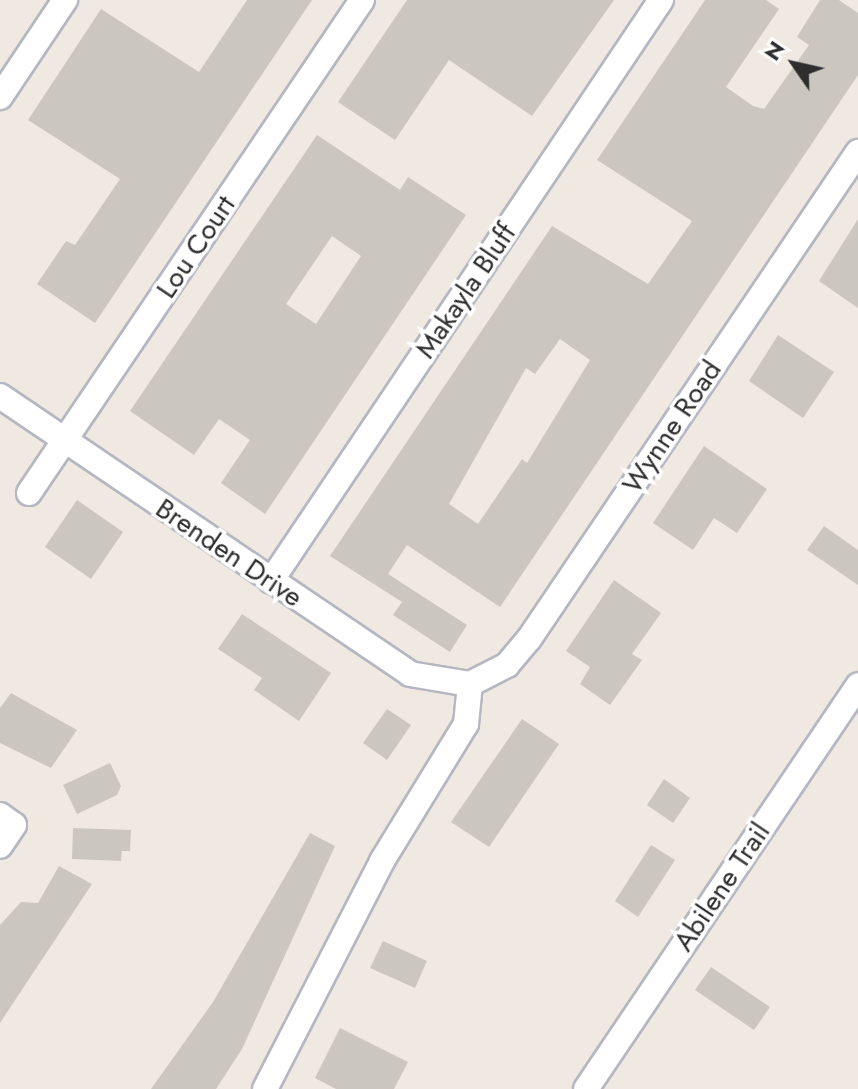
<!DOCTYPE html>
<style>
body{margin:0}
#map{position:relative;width:858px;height:1089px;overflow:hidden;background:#efe9e1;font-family:Jost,sans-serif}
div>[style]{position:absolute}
.building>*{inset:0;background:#cbc7bf}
.roads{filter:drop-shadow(2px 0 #b4b7c1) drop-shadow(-2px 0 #b4b7c1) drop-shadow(0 2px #b4b7c1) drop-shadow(0 -2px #b4b7c1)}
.street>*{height:24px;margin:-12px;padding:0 12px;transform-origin:12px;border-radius:12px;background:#fff}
span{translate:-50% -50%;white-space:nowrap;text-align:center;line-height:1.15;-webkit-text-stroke:7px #fff;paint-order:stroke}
.street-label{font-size:28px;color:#2e2e2e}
.north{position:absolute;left:754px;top:24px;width:80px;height:80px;-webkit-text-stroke:6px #fff;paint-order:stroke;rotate:304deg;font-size:22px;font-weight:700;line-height:32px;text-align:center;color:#2e2e2e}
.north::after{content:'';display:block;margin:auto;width:28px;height:36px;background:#2e2e2e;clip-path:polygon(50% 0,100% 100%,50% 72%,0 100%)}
</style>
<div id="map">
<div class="building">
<div style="clip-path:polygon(247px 0,312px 0,95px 323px,37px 284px,66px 241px,75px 245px,120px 179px,28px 120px,101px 9px,199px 72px)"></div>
<div style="clip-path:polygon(407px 0,614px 0,532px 116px,449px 60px,395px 140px,338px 102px)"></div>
<div style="clip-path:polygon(evenodd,705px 0,766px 0,779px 9px,726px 87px,753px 106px,764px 109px,809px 45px,797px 37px,820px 0,839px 0,858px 13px,858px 75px,500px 607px,407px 545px,388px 574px,467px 625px,450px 652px,393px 615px,402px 602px,330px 556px,552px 226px,648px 284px,692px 221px,597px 160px,705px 0,560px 339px,590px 360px,527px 463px,522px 459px,478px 524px,449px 504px,526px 368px,535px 374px,560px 339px)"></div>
<div style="clip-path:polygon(evenodd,317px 135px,400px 190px,408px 177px,466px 215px,265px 514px,221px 483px,250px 440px,219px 419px,194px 455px,130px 411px,317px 135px,332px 236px,361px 256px,316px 324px,286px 304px,332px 236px)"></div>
<div style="clip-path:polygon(858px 219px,858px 308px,819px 281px)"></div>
<div style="clip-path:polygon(778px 335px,834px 372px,803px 418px,749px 381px)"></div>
<div style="clip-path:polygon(704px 446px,767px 489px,737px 533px,714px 518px,693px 550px,653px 523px)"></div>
<div style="clip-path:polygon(77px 500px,123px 532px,91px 579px,45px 547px)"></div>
<div style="clip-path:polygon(824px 526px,858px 550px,858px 585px,807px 550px)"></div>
<div style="clip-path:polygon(614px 580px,661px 613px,632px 654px,642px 660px,610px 705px,580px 684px,590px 667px,566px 651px)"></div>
<div style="clip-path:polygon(242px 614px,331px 673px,299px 721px,254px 690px,262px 678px,218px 649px)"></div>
<div style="clip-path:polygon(11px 693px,77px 730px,51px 768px,0 743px,0 708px)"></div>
<div style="clip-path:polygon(387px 709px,411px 725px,387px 760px,363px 743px)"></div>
<div style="clip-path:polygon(522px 719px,559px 744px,489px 847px,451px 822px)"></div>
<div style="clip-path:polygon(110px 763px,121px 786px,117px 795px,77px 814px,63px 785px)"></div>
<div style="clip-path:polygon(664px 779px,690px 798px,673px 823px,647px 805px)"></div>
<div style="clip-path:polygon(73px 828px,131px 830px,130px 851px,122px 851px,121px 861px,72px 859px)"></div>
<div style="clip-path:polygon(310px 833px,335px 846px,242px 1049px,216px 1089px,151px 1089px,213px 1002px)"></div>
<div style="clip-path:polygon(651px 845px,675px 860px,638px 917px,615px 901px)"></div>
<div style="clip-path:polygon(59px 866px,92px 884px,0 1023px,0 925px,21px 902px,38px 903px)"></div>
<div style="clip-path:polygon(383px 941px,427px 961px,415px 988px,370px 968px)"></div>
<div style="clip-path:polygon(711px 967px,770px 1007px,754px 1030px,695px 990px)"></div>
<div style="clip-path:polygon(340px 1028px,408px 1062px,394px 1089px,336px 1089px,315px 1078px)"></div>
</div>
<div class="roads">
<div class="street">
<div style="left:0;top:97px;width:117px;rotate:-56.2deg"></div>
<div style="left:0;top:396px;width:495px;rotate:34.1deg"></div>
<div style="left:410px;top:674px;width:61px;rotate:9.5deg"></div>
<div style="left:470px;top:684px;width:42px;rotate:-27.2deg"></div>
<div style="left:507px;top:665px;width:34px;rotate:-50deg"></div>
<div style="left:529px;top:639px;width:588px;rotate:-55.96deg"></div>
<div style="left:29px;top:493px;width:595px;rotate:-55.96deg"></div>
<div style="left:271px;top:581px;width:700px;rotate:-56.13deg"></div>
<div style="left:0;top:815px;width:17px;rotate:36deg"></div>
<div style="left:14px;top:825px;width:25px;rotate:124deg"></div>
<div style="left:265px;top:1089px;width:256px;rotate:-62.8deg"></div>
<div style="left:382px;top:861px;width:161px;rotate:-58.5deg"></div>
<div style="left:466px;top:724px;width:40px;rotate:-84.3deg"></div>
<div style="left:586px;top:1089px;width:487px;rotate:-56deg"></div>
</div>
</div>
<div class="street-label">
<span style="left:196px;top:247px;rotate:-56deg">Lou Court</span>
<span style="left:466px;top:291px;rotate:-56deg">Makayla Bluff</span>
<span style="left:672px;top:427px;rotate:-56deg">Wynne Road</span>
<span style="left:229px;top:553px;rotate:34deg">Brenden Drive</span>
<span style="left:722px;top:887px;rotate:-56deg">Abilene Trail</span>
</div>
<div class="north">N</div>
</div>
